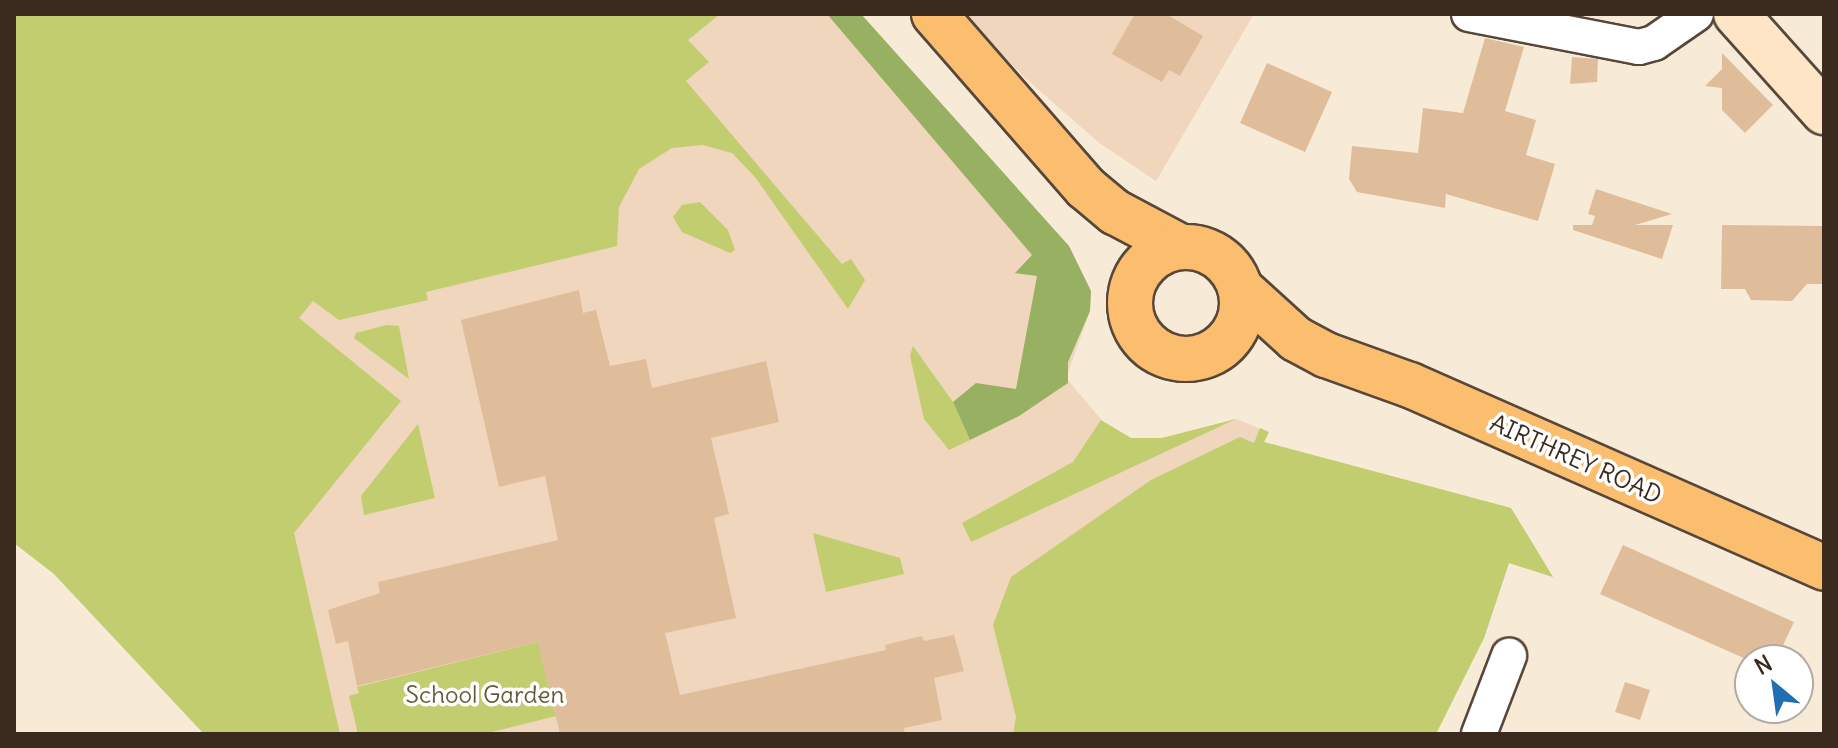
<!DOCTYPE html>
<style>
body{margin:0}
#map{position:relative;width:1838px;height:748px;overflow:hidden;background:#f7ebd8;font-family:Delius,sans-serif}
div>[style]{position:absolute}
.built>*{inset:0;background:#efd6bc}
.green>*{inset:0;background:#c1cd6f}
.forest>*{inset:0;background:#98b062}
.building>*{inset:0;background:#e0bd9a}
.roads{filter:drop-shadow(2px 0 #57473a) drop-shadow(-2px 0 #57473a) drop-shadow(0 2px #57473a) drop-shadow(0 -2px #57473a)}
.street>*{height:34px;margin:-17px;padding:0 17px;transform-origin:17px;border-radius:17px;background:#fff}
.secondary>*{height:44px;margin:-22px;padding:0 22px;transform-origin:22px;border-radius:22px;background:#fde5c5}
.primary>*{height:44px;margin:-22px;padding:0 22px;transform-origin:22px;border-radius:22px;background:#fbbd6e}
.primary>.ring{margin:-22px;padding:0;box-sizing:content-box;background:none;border:44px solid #fbbd6e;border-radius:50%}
span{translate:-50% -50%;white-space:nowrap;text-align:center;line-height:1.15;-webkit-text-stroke:7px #fff;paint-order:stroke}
.street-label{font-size:24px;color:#3b2a1e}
.park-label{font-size:24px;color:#635b36}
.frame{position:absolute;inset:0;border:16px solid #3b2a1e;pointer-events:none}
.north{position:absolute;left:1734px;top:644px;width:80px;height:80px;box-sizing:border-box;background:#fff;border:2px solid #b1aaa5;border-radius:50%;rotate:331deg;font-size:22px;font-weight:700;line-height:32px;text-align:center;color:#3b2a1e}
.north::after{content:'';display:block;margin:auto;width:28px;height:36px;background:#1f6fb2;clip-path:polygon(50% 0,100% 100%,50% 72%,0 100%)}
</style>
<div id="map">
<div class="built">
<div style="clip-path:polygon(14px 14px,861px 14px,1069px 246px,1091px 291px,1090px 311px,1066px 378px,1105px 424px,1131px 438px,1162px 438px,1236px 419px,1269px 432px,1264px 442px,1511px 508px,1553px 577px,1509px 563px,1484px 638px,1436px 734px,204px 734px,54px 574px,14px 543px)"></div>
<div style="clip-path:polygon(965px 14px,1254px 14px,1156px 181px,1098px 142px,1023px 76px)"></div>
</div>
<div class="green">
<div style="clip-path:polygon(14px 14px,720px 14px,688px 40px,709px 62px,686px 81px,842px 264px,851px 259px,865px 280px,848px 309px,755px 177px,732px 153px,703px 145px,672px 148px,639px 169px,619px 207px,617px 246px,426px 292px,428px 300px,339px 320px,313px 301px,299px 318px,401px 401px,294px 533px,340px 734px,204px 734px,54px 574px,14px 543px)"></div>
<div style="clip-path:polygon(700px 202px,728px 230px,735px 250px,730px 253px,682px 232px,673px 217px,682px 205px)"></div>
<div style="clip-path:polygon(387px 325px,399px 326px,409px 379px,354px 338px,356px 333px)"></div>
<div style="clip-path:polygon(913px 346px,953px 402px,970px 440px,949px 450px,924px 419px,910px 356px)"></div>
<div style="clip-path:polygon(1236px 419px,971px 542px,962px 523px,1073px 462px,1101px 420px,1131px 438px,1162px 438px)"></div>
<div style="clip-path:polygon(418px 424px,435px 498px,364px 515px,361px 496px)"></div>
<div style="clip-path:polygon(1260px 428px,1269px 432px,1264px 442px,1511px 508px,1553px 577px,1509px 563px,1484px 638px,1436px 734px,1013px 734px,1016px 717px,993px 625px,1011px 577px,1151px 480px,1240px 437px,1254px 443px)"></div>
<div style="clip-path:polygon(813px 533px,900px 558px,904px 574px,826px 592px)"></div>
<div style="clip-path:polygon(538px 642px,556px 716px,484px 734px,358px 734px,349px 696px,359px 693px,357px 687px)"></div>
</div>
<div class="forest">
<div style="clip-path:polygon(827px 14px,861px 14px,1069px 246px,1091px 291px,1090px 311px,1068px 362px,1068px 383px,1019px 416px,970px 440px,953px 402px,976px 383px,1016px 389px,1037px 276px,1015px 273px,1032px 255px)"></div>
</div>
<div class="building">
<div style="clip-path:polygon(1135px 14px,1166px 14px,1203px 36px,1180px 76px,1169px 70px,1162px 82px,1112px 54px)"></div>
<div style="clip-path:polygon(1485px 38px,1524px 47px,1505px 111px,1536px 120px,1526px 155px,1555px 164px,1538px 221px,1446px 194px,1445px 208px,1357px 192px,1349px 179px,1352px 146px,1418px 153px,1423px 108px,1463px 113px)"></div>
<div style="clip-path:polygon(1722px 53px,1773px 105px,1745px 133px,1722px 110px,1722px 88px,1705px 86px,1722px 69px)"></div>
<div style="clip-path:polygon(1572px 57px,1598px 59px,1597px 82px,1570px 84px)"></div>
<div style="clip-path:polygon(1267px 63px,1332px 92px,1305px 152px,1240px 123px)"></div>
<div style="clip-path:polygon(1596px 189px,1672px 214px,1635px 225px,1673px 225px,1662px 259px,1573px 230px,1573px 225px,1592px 225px,1595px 216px,1588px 214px)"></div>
<div style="clip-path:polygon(1722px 225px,1824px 226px,1824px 284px,1807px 284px,1792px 301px,1751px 300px,1745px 289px,1721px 289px)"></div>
<div style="clip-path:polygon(579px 290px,583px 313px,596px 310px,610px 366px,646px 359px,652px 388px,766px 361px,779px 422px,711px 438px,729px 514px,714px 518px,736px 618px,665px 633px,680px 695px,886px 650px,885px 645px,922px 636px,924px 641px,954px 635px,964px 671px,934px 678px,942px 720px,904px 728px,905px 734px,560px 734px,538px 642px,357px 686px,348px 641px,336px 644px,328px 610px,380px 593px,378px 582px,558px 540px,545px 476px,499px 487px,461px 320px)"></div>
<div style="clip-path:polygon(1623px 545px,1794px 622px,1776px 660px,1748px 660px,1600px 594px)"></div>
<div style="clip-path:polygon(1625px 682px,1650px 690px,1640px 720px,1615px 712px)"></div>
</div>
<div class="roads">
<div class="street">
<div style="left:1469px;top:14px;width:173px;rotate:11deg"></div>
<div style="left:1639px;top:47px;width:16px;rotate:-15deg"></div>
<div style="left:1654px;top:43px;width:51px;rotate:-34.6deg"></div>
<div style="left:1479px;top:734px;width:84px;rotate:-69deg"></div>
</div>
<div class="secondary">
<div style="left:1736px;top:14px;width:132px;rotate:48.1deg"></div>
</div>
<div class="primary">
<div style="left:934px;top:14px;width:231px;rotate:48.9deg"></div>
<div style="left:1086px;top:188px;width:38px;rotate:40deg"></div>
<div style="left:1115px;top:212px;width:75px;rotate:27.9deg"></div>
<div class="ring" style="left:1130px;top:247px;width:68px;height:68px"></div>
<div style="left:1241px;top:289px;width:74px;rotate:42.3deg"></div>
<div style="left:1296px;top:339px;width:34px;rotate:28deg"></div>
<div style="left:1326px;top:355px;width:89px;rotate:19.7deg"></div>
<div style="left:1410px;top:385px;width:453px;rotate:23.8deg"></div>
</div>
</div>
<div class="street-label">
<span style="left:1576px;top:459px;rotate:24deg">AIRTHREY ROAD</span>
</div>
<div class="park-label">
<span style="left:485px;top:695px">School Garden</span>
</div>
<div class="frame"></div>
<div class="north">N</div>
</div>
